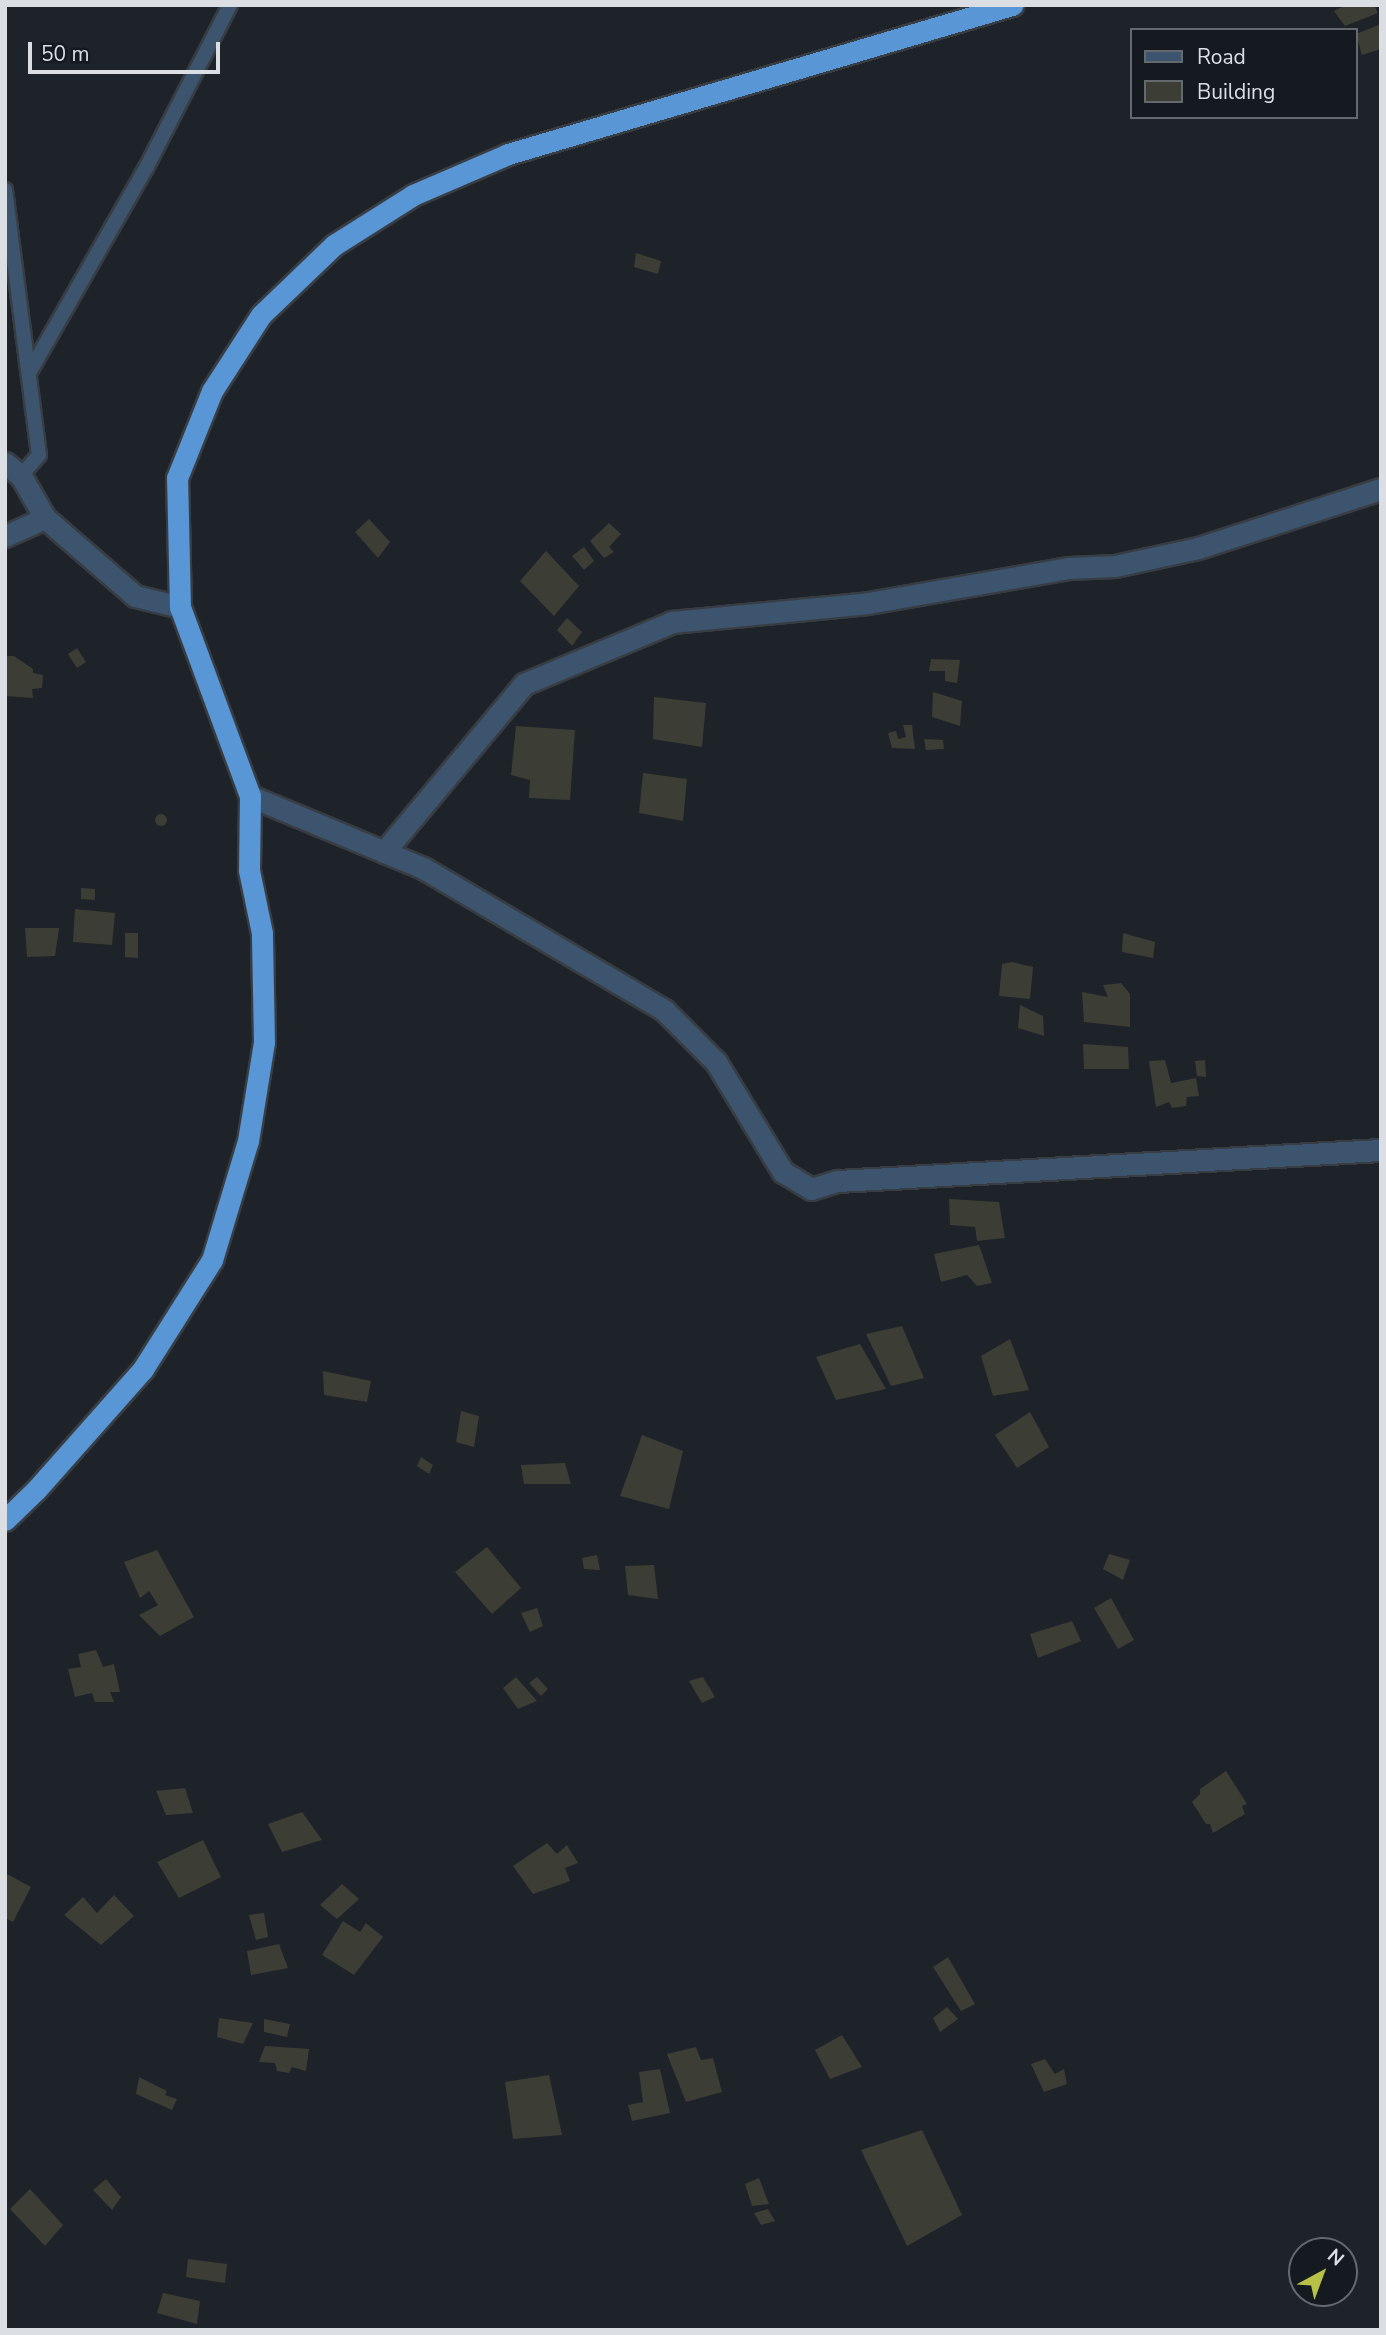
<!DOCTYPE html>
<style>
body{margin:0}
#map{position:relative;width:1386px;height:2335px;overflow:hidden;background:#1e232a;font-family:"Nunito Sans",sans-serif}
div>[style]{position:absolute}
.building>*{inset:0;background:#3c3d34}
.round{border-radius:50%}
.roads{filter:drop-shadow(2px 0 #383d44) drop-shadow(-2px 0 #383d44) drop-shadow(0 2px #383d44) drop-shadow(0 -2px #383d44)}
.lane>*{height:14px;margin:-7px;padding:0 7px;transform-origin:7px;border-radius:7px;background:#3c546e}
.street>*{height:21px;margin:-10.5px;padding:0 10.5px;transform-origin:10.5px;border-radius:10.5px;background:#3c546e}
.highway>*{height:21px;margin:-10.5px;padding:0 10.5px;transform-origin:10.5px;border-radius:10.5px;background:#5896d6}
span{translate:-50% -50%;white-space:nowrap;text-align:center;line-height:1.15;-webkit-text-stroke:7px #151a20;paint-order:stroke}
.frame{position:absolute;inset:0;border:7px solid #dbdfe3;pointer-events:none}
.legend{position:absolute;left:1130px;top:28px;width:228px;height:91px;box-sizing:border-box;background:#151a20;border:2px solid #64696e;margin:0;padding:9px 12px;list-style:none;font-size:21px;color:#dbdfe3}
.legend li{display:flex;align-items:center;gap:14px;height:35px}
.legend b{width:35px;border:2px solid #64696e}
.north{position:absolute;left:1288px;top:2237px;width:70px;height:70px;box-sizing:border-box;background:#151a20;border:2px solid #64696e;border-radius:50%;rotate:41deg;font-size:19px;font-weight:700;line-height:28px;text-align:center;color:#dbdfe3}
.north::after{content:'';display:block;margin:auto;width:24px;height:32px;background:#b9c046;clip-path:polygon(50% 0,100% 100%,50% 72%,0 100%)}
.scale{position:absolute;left:28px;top:42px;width:192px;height:32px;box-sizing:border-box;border:4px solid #dbdfe3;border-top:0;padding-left:9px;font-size:21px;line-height:24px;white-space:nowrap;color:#dbdfe3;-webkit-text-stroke:5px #151a20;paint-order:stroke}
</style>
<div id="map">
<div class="building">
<div style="clip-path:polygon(1346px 5px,1374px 5px,1378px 13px,1345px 26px,1334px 11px)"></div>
<div style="clip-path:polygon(1381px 24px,1381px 49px,1362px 55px,1356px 34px)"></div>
<div style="clip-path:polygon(636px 253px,661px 261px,658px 274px,634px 267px)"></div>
<div style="clip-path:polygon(369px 519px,390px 542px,378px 558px,355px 532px)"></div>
<div style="clip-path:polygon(609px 523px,621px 534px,609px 547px,614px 552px,604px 558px,590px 541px)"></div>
<div style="clip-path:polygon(584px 547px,594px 561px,584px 570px,572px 556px)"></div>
<div style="clip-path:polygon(546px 551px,579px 586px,554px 616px,520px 581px)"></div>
<div style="clip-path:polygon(567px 618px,582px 632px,572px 646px,557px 630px)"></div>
<div style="clip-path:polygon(77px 648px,86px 662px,77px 668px,68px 654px)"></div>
<div style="clip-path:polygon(5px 656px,14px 656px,33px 669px,33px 673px,43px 675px,42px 688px,32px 689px,33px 698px,5px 696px)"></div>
<div style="clip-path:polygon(931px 659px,960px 660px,957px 683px,945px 681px,945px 671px,929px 671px)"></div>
<div style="clip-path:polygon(933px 692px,962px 701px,960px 726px,932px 717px)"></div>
<div style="clip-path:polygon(654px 697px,706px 703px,702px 747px,653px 739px)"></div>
<div style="clip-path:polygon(903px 725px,912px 725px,915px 749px,892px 748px,888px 733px,896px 731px,898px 739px,906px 737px)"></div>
<div style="clip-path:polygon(516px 726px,575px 730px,570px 800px,529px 798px,530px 780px,511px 775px)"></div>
<div style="clip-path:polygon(924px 739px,943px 740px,944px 749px,926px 750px)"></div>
<div style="clip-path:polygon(643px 773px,687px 779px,683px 821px,639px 813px)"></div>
<div class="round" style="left:155px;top:814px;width:12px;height:12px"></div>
<div style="clip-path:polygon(81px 888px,95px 889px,95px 900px,81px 899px)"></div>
<div style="clip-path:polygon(75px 909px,115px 913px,112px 945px,73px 942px)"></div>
<div style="clip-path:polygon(25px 928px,59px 928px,55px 956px,27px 957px)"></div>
<div style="clip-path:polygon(125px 933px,138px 933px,138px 958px,125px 957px)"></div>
<div style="clip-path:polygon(1123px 933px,1155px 942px,1153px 958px,1122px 952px)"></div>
<div style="clip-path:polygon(1012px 962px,1033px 967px,1030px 999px,999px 996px,1002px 964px)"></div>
<div style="clip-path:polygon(1121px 983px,1130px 994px,1130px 1027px,1084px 1022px,1082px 992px,1108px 997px,1103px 985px)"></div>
<div style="clip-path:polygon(1020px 1005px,1043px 1016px,1044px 1036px,1018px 1028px)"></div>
<div style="clip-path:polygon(1083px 1044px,1128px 1047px,1129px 1069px,1084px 1069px)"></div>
<div style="clip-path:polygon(1165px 1060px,1171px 1083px,1196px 1078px,1199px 1096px,1187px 1097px,1186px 1106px,1172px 1108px,1169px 1102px,1156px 1107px,1149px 1061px)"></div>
<div style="clip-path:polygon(1205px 1060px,1206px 1077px,1197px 1076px,1195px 1061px)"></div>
<div style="clip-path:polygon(949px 1199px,999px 1202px,1005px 1238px,977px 1241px,975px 1227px,950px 1225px)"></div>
<div style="clip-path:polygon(979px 1245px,992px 1283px,977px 1286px,967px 1275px,941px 1282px,934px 1254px)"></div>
<div style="clip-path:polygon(902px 1326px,924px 1378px,891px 1386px,866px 1334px)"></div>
<div style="clip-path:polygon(1010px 1339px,1029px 1390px,993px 1396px,981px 1356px)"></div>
<div style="clip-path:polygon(860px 1344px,886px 1389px,836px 1400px,816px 1357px)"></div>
<div style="clip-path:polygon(323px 1371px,371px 1381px,367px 1402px,324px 1395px)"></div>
<div style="clip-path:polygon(461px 1411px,479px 1416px,474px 1447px,456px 1442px)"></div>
<div style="clip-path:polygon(1030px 1412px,1049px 1447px,1017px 1468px,995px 1435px)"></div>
<div style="clip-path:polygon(642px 1435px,683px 1451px,669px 1509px,620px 1496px)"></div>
<div style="clip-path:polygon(421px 1457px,433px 1465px,429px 1474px,417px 1466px)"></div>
<div style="clip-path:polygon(565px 1463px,571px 1484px,524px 1484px,521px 1465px)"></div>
<div style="clip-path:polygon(487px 1547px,521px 1588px,492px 1614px,455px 1572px)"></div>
<div style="clip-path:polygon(157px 1550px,194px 1617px,160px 1636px,139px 1615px,158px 1605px,149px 1591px,140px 1598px,124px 1562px)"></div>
<div style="clip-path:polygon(1109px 1554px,1130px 1560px,1123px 1580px,1103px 1569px)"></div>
<div style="clip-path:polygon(597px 1555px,600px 1570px,584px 1569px,582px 1558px)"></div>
<div style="clip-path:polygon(654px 1565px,658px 1599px,628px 1595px,625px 1566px)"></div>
<div style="clip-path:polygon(1111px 1598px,1134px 1640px,1118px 1649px,1094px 1608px)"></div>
<div style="clip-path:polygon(537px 1608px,543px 1626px,530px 1632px,521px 1613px)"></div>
<div style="clip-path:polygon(1072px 1621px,1081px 1641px,1038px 1658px,1030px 1634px)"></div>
<div style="clip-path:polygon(96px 1650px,103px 1667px,114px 1664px,120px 1692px,110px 1692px,114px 1702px,95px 1702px,92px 1693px,75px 1697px,68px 1669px,81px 1667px,78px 1654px)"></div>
<div style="clip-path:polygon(516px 1677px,537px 1701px,518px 1709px,503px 1688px)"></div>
<div style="clip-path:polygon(537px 1677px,548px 1689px,541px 1696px,529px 1683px)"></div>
<div style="clip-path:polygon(703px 1677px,715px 1697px,702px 1703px,689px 1681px)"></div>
<div style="clip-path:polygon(1226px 1771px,1247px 1804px,1242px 1806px,1245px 1814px,1213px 1833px,1210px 1824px,1206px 1824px,1192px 1802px,1200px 1794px,1200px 1789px)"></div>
<div style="clip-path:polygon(185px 1788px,193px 1813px,166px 1815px,156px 1791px)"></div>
<div style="clip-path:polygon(302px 1812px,322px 1840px,282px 1852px,268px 1824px)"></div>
<div style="clip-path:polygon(203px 1840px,221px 1877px,179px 1898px,157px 1862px)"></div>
<div style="clip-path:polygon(547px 1843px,557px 1854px,567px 1845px,578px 1863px,565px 1868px,570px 1881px,533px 1894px,513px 1866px)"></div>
<div style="clip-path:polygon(5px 1873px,31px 1887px,13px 1922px,5px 1918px)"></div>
<div style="clip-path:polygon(342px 1884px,359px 1899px,337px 1919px,320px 1905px)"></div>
<div style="clip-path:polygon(114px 1895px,134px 1916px,101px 1945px,64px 1915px,83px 1897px,97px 1913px)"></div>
<div style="clip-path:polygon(264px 1913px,268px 1937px,256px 1940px,249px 1915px)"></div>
<div style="clip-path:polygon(343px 1921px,360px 1932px,366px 1923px,383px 1937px,354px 1975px,322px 1955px)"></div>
<div style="clip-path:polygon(279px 1944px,288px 1968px,251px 1975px,247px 1951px)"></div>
<div style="clip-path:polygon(948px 1957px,975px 2004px,961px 2011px,933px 1967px)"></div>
<div style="clip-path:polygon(947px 2007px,958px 2019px,940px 2032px,933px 2018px)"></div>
<div style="clip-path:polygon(219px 2018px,253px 2023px,243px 2044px,217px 2037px)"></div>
<div style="clip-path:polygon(264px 2019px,290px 2024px,287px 2037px,264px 2032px)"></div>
<div style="clip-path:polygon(842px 2035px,862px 2067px,830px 2079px,815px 2050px)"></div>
<div style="clip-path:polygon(265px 2046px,309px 2049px,306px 2071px,292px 2067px,289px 2073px,277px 2071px,275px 2063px,259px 2062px)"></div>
<div style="clip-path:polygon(696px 2047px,701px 2060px,713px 2058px,722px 2092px,686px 2102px,667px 2054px)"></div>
<div style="clip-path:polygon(1045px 2059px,1055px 2074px,1064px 2069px,1067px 2084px,1044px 2092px,1031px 2064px)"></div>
<div style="clip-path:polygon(660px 2069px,670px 2113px,632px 2121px,628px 2105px,643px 2102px,639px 2072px)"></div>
<div style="clip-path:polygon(549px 2075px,562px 2135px,513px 2139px,505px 2082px)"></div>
<div style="clip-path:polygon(139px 2077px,167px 2091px,165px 2095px,177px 2099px,172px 2110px,136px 2094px)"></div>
<div style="clip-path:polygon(922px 2130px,962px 2215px,907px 2246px,861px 2150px)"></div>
<div style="clip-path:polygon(759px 2178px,769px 2204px,752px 2206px,745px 2184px)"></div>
<div style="clip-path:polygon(106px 2179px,121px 2197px,112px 2210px,93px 2190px)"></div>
<div style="clip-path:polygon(30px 2189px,63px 2225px,45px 2246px,10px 2209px)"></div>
<div style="clip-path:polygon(768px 2209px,775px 2221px,761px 2225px,754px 2213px)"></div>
<div style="clip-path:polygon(188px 2259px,227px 2264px,225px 2283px,186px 2277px)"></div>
<div style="clip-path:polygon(163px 2293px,200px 2301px,197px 2324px,157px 2313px)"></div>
</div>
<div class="roads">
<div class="lane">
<div style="left:5px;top:190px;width:267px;rotate:82.7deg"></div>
<div style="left:39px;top:455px;width:28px;rotate:131deg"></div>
<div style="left:29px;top:373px;width:236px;rotate:-60.3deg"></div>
<div style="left:146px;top:168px;width:183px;rotate:-62.7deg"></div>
</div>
<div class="street">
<div style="left:5px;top:463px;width:21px;rotate:39deg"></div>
<div style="left:21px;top:476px;width:48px;rotate:60.3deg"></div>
<div style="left:45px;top:518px;width:119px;rotate:40.9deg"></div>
<div style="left:135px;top:596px;width:46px;rotate:13.7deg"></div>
<div style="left:5px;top:536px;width:44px;rotate:-24.2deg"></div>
<div style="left:250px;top:796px;width:187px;rotate:22.6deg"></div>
<div style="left:423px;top:868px;width:280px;rotate:30.5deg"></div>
<div style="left:664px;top:1010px;width:74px;rotate:45deg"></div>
<div style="left:716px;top:1062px;width:129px;rotate:58.7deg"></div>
<div style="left:783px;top:1172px;width:33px;rotate:31deg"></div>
<div style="left:811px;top:1189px;width:28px;rotate:-17deg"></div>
<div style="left:838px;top:1181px;width:544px;rotate:-3.27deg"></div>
<div style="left:384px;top:852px;width:219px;rotate:-50.2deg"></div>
<div style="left:524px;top:684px;width:160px;rotate:-22.7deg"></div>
<div style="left:672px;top:622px;width:197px;rotate:-5.5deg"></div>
<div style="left:868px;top:603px;width:203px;rotate:-9.9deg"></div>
<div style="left:1068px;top:568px;width:47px;rotate:-2.4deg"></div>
<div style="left:1115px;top:566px;width:85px;rotate:-12.2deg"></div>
<div style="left:1198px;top:548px;width:192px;rotate:-17.9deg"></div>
</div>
<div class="highway">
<div style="left:5px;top:1520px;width:43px;rotate:-44.1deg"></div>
<div style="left:36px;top:1490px;width:162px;rotate:-48.5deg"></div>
<div style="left:143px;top:1369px;width:129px;rotate:-57.7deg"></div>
<div style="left:212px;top:1260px;width:124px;rotate:-73.2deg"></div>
<div style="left:248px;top:1141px;width:100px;rotate:-80.8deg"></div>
<div style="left:264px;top:1042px;width:109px;rotate:-91.1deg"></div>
<div style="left:262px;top:933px;width:64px;rotate:-101.7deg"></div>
<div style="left:249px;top:870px;width:74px;rotate:-89.2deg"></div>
<div style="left:250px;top:796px;width:202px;rotate:-110.3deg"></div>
<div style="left:180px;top:607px;width:129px;rotate:-91.3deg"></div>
<div style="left:177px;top:478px;width:94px;rotate:-68.1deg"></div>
<div style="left:212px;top:391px;width:90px;rotate:-57.2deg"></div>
<div style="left:261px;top:315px;width:101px;rotate:-43.8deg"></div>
<div style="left:334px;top:245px;width:93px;rotate:-32.3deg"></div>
<div style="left:413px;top:195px;width:103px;rotate:-23.3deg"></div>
<div style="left:508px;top:154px;width:526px;rotate:-16.47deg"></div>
</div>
</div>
<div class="frame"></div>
<ul class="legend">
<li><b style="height:9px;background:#3c546e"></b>Road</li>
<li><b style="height:19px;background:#3c3d34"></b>Building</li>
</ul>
<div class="north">N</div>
<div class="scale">50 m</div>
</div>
